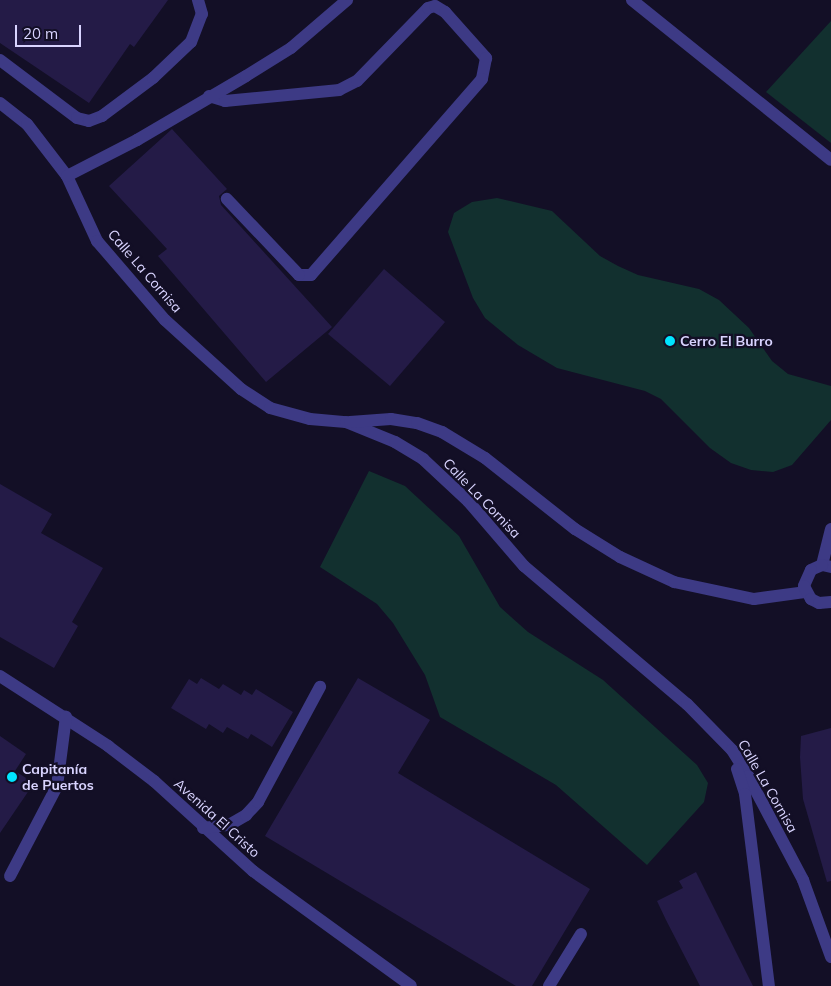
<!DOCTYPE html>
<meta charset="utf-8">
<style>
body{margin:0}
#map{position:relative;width:831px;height:986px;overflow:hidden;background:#130f26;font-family:Mulish,sans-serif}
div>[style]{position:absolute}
.green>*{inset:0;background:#12302f}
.building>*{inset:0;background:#241b47}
.minor>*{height:12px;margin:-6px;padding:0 6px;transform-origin:6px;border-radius:6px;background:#3d3a85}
.dots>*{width:14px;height:14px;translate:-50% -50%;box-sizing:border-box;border:2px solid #130f26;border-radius:50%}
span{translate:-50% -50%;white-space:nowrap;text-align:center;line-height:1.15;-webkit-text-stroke:4.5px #130f26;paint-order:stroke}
.street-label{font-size:14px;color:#d9d4ff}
.poi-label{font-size:14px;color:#d9d4ff;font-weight:700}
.left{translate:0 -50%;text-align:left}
.scale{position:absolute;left:15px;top:25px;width:66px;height:22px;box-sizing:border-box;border:2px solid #d9d4ff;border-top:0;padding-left:6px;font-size:15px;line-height:18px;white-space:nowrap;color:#d9d4ff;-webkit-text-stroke:4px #130f26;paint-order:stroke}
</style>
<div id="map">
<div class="green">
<div style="clip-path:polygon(831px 21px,831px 143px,766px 92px)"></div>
<div style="clip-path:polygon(497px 198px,552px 211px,600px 256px,618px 266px,638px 275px,699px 289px,719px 300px,749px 328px,772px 361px,788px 374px,831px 386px,831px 420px,792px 465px,773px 472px,751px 470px,731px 463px,710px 448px,661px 399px,645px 391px,557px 368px,518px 345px,485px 318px,473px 298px,448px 232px,454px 213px,472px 202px)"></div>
<div style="clip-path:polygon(369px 471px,405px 486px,459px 536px,500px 607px,528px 632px,603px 680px,697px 765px,708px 783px,704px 802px,647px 865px,556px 785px,440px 717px,425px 675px,393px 623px,377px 604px,320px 567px)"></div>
</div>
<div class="building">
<div style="clip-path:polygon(0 0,168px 0,134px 47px,130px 44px,89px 103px,0 43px)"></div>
<div style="clip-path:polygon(172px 129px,227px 189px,219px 196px,221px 205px,332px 327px,266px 382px,158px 256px,167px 249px,109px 186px)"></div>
<div style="clip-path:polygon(384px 269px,445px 322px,390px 386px,328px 334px)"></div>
<div style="clip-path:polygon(0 484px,52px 514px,41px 533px,103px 568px,72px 622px,78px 626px,54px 668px,0 637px)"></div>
<div style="clip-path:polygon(201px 678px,219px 689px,223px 684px,241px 695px,244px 690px,252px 695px,256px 689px,293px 712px,272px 747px,251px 734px,248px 739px,227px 727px,223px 733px,209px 724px,206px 729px,171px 708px,189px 679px,197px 684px)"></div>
<div style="clip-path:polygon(358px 678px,430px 720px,398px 773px,590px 889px,532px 986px,516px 986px,265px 836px)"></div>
<div style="clip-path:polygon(831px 728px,831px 881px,827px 882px,803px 799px,800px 757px,801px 736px)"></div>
<div style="clip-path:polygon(0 736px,26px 754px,15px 771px,34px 783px,0 833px)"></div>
<div style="clip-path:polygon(696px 872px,753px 986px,700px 986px,666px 920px,657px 901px,683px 888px,679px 881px)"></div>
</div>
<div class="minor">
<div style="left:632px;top:0;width:255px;rotate:38.8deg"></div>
<div style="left:0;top:60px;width:96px;rotate:37deg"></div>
<div style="left:77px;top:118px;width:12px;rotate:14deg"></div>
<div style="left:89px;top:121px;width:14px;rotate:-21deg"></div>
<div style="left:102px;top:116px;width:64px;rotate:-36.7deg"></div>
<div style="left:153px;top:78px;width:52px;rotate:-43.5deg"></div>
<div style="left:191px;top:42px;width:30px;rotate:-69deg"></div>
<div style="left:202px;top:14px;width:15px;rotate:-106deg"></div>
<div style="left:209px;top:96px;width:17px;rotate:17deg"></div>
<div style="left:225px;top:101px;width:115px;rotate:-5.5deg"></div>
<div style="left:339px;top:90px;width:20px;rotate:-27deg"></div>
<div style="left:357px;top:81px;width:102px;rotate:-45.8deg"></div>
<div style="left:428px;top:8px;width:7px;rotate:-16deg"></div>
<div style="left:435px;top:6px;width:12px;rotate:31deg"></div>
<div style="left:445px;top:12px;width:62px;rotate:48.3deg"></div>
<div style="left:486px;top:58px;width:21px;rotate:101deg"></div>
<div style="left:482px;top:79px;width:260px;rotate:131.1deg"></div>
<div style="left:311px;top:275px;width:12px;rotate:180deg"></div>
<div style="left:299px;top:275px;width:105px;rotate:-133.5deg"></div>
<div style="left:0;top:103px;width:34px;rotate:38deg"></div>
<div style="left:27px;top:124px;width:66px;rotate:52.4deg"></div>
<div style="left:67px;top:176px;width:72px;rotate:65.2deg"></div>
<div style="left:97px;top:241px;width:104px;rotate:49.3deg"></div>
<div style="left:165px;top:320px;width:103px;rotate:42.2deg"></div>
<div style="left:241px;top:389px;width:35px;rotate:33deg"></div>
<div style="left:270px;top:408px;width:41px;rotate:15.4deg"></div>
<div style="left:310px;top:419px;width:36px;rotate:5deg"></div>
<div style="left:346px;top:422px;width:53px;rotate:22.2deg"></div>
<div style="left:395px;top:442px;width:33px;rotate:31deg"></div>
<div style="left:423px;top:459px;width:62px;rotate:43deg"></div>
<div style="left:468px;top:501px;width:86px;rotate:49.3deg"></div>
<div style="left:524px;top:566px;width:214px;rotate:40.3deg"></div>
<div style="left:687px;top:704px;width:64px;rotate:45.6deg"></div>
<div style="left:732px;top:750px;width:31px;rotate:58deg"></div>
<div style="left:748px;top:776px;width:118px;rotate:62.1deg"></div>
<div style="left:803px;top:880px;width:82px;rotate:70deg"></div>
<div style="left:67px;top:176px;width:79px;rotate:-27.2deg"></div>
<div style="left:137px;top:140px;width:126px;rotate:-30.4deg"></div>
<div style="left:246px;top:76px;width:53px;rotate:-31.9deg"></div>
<div style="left:291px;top:48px;width:74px;rotate:-40.6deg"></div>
<div style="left:350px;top:422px;width:41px;rotate:-4.2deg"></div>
<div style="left:391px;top:419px;width:26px;rotate:9deg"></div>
<div style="left:417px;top:423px;width:27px;rotate:20deg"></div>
<div style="left:442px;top:432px;width:50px;rotate:31.2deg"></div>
<div style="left:485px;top:458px;width:115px;rotate:38.3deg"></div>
<div style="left:575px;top:529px;width:53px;rotate:31.9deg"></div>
<div style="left:620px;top:557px;width:60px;rotate:24.8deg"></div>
<div style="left:674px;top:582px;width:82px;rotate:12deg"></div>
<div style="left:754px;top:599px;width:51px;rotate:-7.8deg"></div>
<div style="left:822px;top:565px;width:37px;rotate:-76deg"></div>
<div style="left:831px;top:567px;width:9px;rotate:-167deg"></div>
<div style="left:822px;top:565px;width:12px;rotate:156deg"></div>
<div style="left:811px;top:570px;width:17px;rotate:114deg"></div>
<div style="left:804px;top:586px;width:15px;rotate:62deg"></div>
<div style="left:811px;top:599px;width:9px;rotate:27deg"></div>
<div style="left:819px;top:603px;width:12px;rotate:-5deg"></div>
<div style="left:0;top:676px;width:129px;rotate:32.9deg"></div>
<div style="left:108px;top:746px;width:58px;rotate:37.3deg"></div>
<div style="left:154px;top:781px;width:134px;rotate:42.3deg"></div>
<div style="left:253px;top:871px;width:195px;rotate:36deg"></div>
<div style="left:737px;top:769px;width:26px;rotate:72deg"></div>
<div style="left:745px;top:794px;width:193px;rotate:82.9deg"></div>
<div style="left:203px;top:828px;width:26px;rotate:-7deg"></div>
<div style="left:229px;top:825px;width:20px;rotate:-30deg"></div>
<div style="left:246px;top:815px;width:18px;rotate:-47deg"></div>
<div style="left:258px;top:802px;width:131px;rotate:-61.7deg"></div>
<div style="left:10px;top:876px;width:102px;rotate:-62.4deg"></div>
<div style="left:57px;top:786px;width:70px;rotate:-82.6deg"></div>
<div style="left:549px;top:986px;width:61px;rotate:-58.4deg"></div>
</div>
<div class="dots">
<div style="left:670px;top:341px;background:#00e5ff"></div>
<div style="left:12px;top:777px;background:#00e5ff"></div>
</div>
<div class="street-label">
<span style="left:145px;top:271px;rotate:49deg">Calle La Cornisa</span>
<span style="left:482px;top:498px;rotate:46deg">Calle La Cornisa</span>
<span style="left:768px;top:786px;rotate:60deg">Calle La Cornisa</span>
<span style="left:217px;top:818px;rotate:42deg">Avenida El Cristo</span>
</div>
<div class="poi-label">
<span class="left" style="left:680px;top:341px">Cerro El Burro</span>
<span class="left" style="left:22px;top:777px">Capitanía<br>de Puertos</span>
</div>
<div class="scale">20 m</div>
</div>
